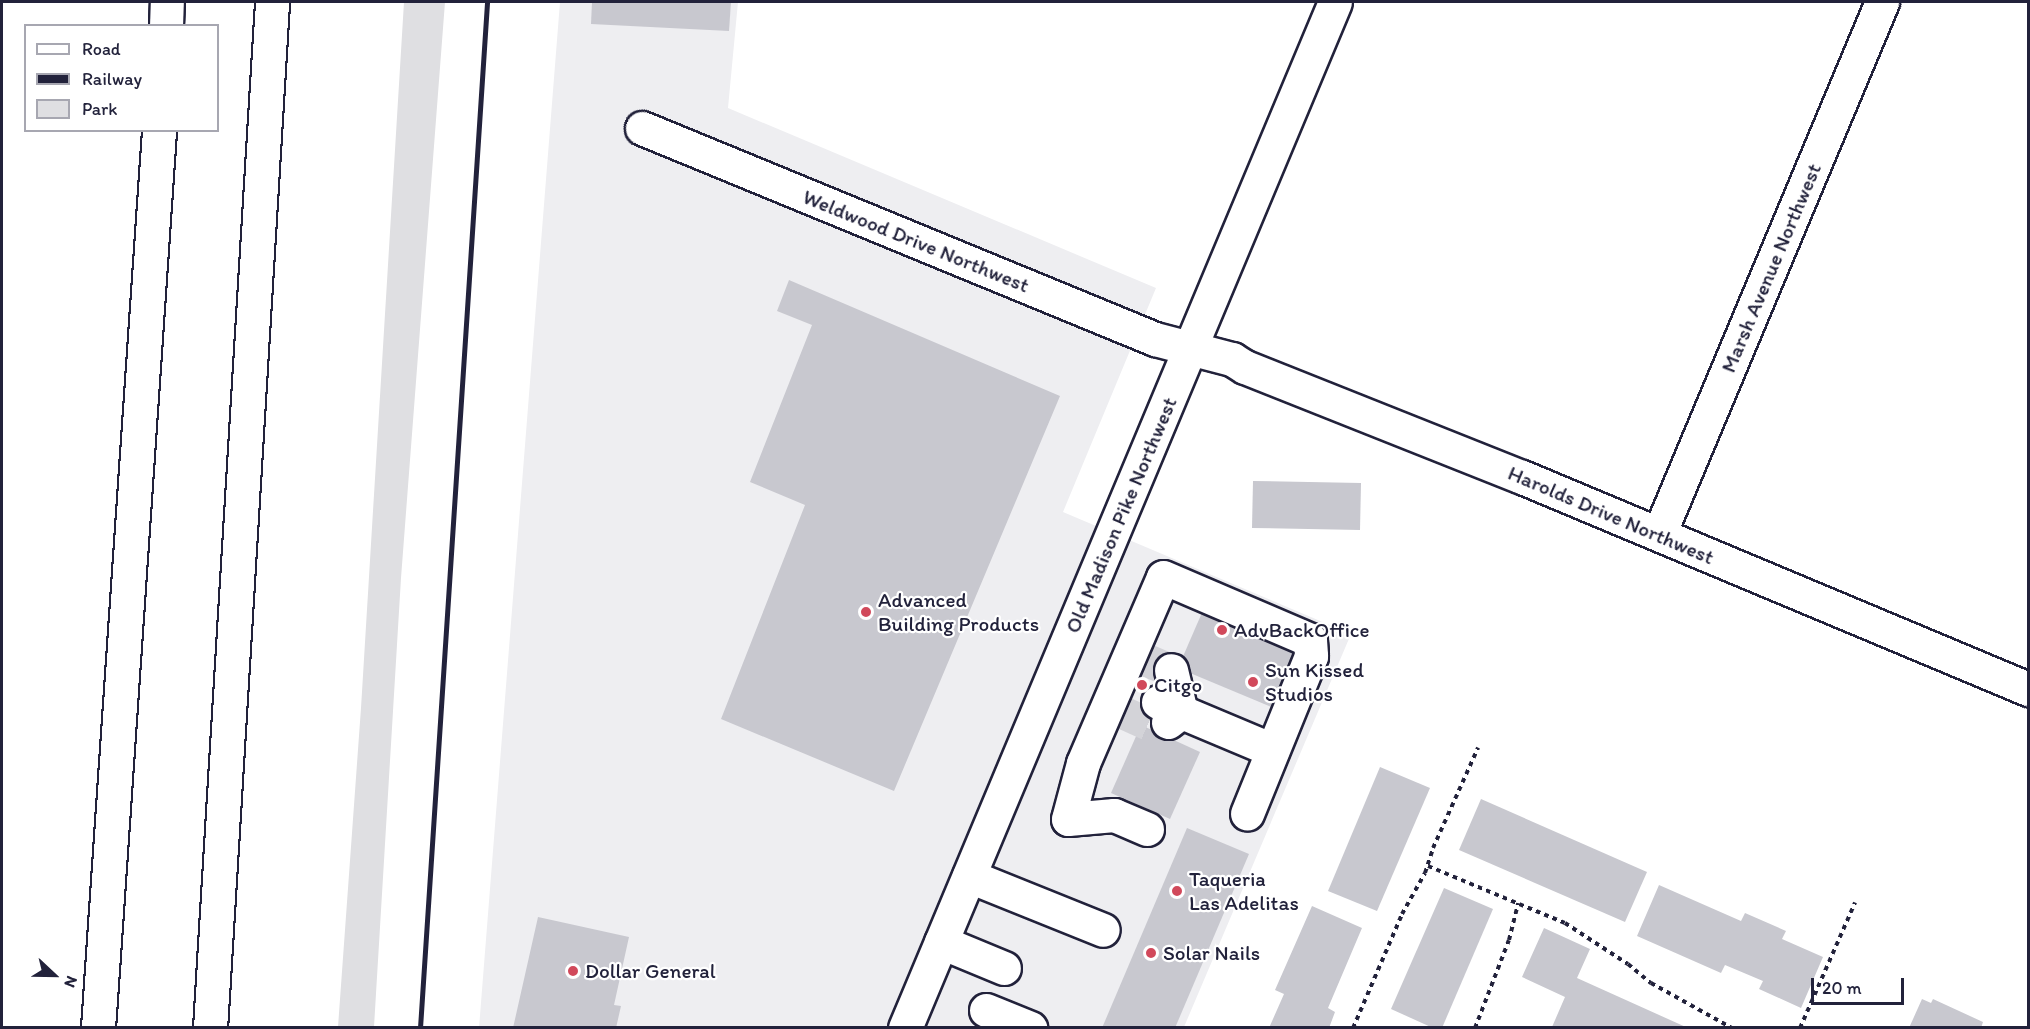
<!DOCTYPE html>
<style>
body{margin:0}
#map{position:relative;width:2030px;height:1029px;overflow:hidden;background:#fff;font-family:Itim,sans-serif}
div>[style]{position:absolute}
.built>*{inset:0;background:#eeeef1}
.green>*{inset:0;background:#dfdfe2}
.building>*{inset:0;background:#c8c8cf}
.minor-tunnel>*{height:33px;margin-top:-16.5px;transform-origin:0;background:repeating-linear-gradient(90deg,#d3d3d8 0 33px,transparent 0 49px)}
.path>*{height:4px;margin-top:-2px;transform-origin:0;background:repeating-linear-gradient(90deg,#22223b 0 4.5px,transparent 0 9px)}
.roads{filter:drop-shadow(2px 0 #22223b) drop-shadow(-2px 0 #22223b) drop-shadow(0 2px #22223b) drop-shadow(0 -2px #22223b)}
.minor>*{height:33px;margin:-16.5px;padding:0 16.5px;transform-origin:16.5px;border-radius:16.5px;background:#fff}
.major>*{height:33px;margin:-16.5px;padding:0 16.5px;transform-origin:16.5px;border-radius:16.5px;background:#fff}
.highway>*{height:33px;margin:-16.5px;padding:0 16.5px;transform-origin:16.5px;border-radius:16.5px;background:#fff}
.rail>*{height:4.5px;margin:-2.25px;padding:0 2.25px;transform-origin:2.25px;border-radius:2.25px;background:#22223b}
.dots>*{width:16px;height:16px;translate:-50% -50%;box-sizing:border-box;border:3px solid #fff;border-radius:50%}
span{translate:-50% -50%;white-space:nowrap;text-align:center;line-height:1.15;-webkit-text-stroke:4.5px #fff;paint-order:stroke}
.street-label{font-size:21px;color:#22223b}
.poi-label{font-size:21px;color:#22223b}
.left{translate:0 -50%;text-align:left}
.frame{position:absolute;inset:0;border:3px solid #22223b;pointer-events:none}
.legend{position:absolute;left:24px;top:24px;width:195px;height:108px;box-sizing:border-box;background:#fff;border:2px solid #a7a7b1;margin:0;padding:8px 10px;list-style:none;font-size:18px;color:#22223b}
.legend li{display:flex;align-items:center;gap:12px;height:30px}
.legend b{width:30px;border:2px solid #a7a7b1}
.north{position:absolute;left:24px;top:945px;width:60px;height:60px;-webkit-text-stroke:4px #fff;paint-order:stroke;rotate:112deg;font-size:16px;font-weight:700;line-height:24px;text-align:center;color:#22223b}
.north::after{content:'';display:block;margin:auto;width:21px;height:27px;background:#22223b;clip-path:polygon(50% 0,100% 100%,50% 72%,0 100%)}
.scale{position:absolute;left:1811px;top:978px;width:93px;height:27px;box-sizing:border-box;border:3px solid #22223b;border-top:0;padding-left:8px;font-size:18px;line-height:21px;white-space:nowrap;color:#22223b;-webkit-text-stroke:4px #fff;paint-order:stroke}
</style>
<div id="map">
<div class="built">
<div style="clip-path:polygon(560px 2px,738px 2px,728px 108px,1156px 288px,1063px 512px,1351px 634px,1184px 1027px,479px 1028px)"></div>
</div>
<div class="green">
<div style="clip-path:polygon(404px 2px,445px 2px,401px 578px,374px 1027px,338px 1027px,361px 708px)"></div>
</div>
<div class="building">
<div style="clip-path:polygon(592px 2px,731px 2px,729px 31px,591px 24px)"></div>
<div style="clip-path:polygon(789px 280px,1060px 396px,894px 791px,721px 719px,805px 505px,750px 482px,812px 325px,777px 311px)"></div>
<div style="clip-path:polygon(1253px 481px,1361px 483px,1360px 530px,1252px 528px)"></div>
<div style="clip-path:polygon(1204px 608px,1299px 649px,1274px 708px,1178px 668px)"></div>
<div style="clip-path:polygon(1141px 725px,1200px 752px,1170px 819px,1111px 793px)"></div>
<div style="clip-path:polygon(1380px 767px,1430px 788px,1377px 911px,1328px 891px)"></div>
<div style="clip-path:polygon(1481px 799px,1647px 872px,1625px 922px,1459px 850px)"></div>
<div style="clip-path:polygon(1187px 828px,1249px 854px,1175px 1028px,1102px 1028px)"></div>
<div style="clip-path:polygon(1659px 885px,1741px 921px,1745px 913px,1786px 931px,1782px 939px,1823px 957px,1801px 1008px,1759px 989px,1763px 981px,1725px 965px,1721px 973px,1637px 936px)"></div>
<div style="clip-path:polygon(1444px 888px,1493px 909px,1442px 1028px,1433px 1028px,1391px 1009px)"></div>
<div style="clip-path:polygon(1312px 906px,1362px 928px,1328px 1008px,1335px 1012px,1329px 1028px,1269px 1028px,1284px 994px,1275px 990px)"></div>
<div style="clip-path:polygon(538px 917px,629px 937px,614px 1005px,621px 1006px,616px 1028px,513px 1028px)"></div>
<div style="clip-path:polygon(1544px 928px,1590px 949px,1577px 978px,1688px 1028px,1552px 1027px,1565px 997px,1522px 977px)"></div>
<div style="clip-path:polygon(1922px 999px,1931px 1003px,1933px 999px,1983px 1022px,1981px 1028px,1909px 1028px)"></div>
</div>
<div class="minor-tunnel">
<div style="left:1140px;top:657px;width:34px;rotate:23deg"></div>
<div style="left:1118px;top:710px;width:34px;rotate:24deg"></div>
</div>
<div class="path">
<div style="left:1428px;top:866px;width:148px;rotate:22.6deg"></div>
<div style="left:1565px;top:923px;width:75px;rotate:33.1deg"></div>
<div style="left:1628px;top:964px;width:30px;rotate:40deg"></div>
<div style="left:1651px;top:983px;width:93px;rotate:29.1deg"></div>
<div style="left:1353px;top:1028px;width:124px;rotate:-66.7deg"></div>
<div style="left:1402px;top:914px;width:47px;rotate:-60.7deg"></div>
<div style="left:1425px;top:873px;width:26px;rotate:-72deg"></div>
<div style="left:1433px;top:848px;width:110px;rotate:-65.8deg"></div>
<div style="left:1475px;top:1028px;width:94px;rotate:-68.9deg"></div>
<div style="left:1509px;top:940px;width:38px;rotate:-76deg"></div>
<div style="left:1800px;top:1028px;width:137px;rotate:-66.3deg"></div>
</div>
<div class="roads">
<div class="minor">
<div style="left:642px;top:128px;width:555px;rotate:22.36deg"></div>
<div style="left:1155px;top:339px;width:80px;rotate:14.6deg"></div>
<div style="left:1232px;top:359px;width:15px;rotate:32deg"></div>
<div style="left:1245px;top:367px;width:298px;rotate:21.7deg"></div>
<div style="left:1522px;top:477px;width:549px;rotate:22.73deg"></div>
<div style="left:1659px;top:534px;width:577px;rotate:-67.26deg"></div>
<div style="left:1158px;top:702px;width:124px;rotate:22.8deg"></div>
<div style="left:1168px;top:722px;width:16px;rotate:-38deg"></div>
<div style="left:1181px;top:712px;width:43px;rotate:-103.4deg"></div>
<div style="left:1147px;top:829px;width:36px;rotate:-157deg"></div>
<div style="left:1114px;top:815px;width:46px;rotate:175deg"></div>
<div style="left:1068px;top:819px;width:58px;rotate:-75deg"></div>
<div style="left:1083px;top:763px;width:202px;rotate:-66.7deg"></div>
<div style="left:1163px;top:577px;width:160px;rotate:23.2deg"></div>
<div style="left:1310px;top:640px;width:16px;rotate:86deg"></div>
<div style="left:1311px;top:656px;width:170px;rotate:112.1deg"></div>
<div style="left:969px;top:876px;width:144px;rotate:21.9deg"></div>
<div style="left:941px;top:942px;width:68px;rotate:22.4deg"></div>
<div style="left:986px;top:1010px;width:48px;rotate:22.2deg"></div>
</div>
<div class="major">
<div style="left:905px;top:1028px;width:1112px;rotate:-67.26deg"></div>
</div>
<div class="highway">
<div style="left:166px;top:26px;width:24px;rotate:-88deg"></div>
<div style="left:98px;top:1028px;width:900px;rotate:-86.11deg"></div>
<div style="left:210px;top:1028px;width:1028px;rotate:-86.54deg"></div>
</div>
</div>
<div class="rail">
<div style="left:420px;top:1028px;width:1028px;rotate:-86.26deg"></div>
</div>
<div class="dots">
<div style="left:866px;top:612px;background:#d1495b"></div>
<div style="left:1222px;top:630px;background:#d1495b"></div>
<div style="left:1253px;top:682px;background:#d1495b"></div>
<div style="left:1142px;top:685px;background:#d1495b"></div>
<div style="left:1177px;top:891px;background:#d1495b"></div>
<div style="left:1151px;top:953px;background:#d1495b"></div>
<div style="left:573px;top:971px;background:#d1495b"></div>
</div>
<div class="street-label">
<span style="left:916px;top:241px;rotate:22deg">Weldwood Drive Northwest</span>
<span style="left:1771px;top:268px;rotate:-67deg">Marsh Avenue Northwest</span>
<span style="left:1121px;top:515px;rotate:-67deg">Old Madison Pike Northwest</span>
<span style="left:1611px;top:515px;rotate:23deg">Harolds Drive Northwest</span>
</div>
<div class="poi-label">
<span class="left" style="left:878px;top:612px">Advanced<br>Building Products</span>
<span class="left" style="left:1234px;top:630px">AdvBackOffice</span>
<span class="left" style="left:1265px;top:682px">Sun Kissed<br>Studios</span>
<span class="left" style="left:1154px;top:685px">Citgo</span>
<span class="left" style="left:1189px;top:891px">Taqueria<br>Las Adelitas</span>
<span class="left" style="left:1163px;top:953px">Solar Nails</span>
<span class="left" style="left:585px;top:971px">Dollar General</span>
</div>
<div class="frame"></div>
<ul class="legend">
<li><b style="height:8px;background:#fff"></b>Road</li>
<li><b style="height:8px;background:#22223b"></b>Railway</li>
<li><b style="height:16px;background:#dfdfe2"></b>Park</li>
</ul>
<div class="north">N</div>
<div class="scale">20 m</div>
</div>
